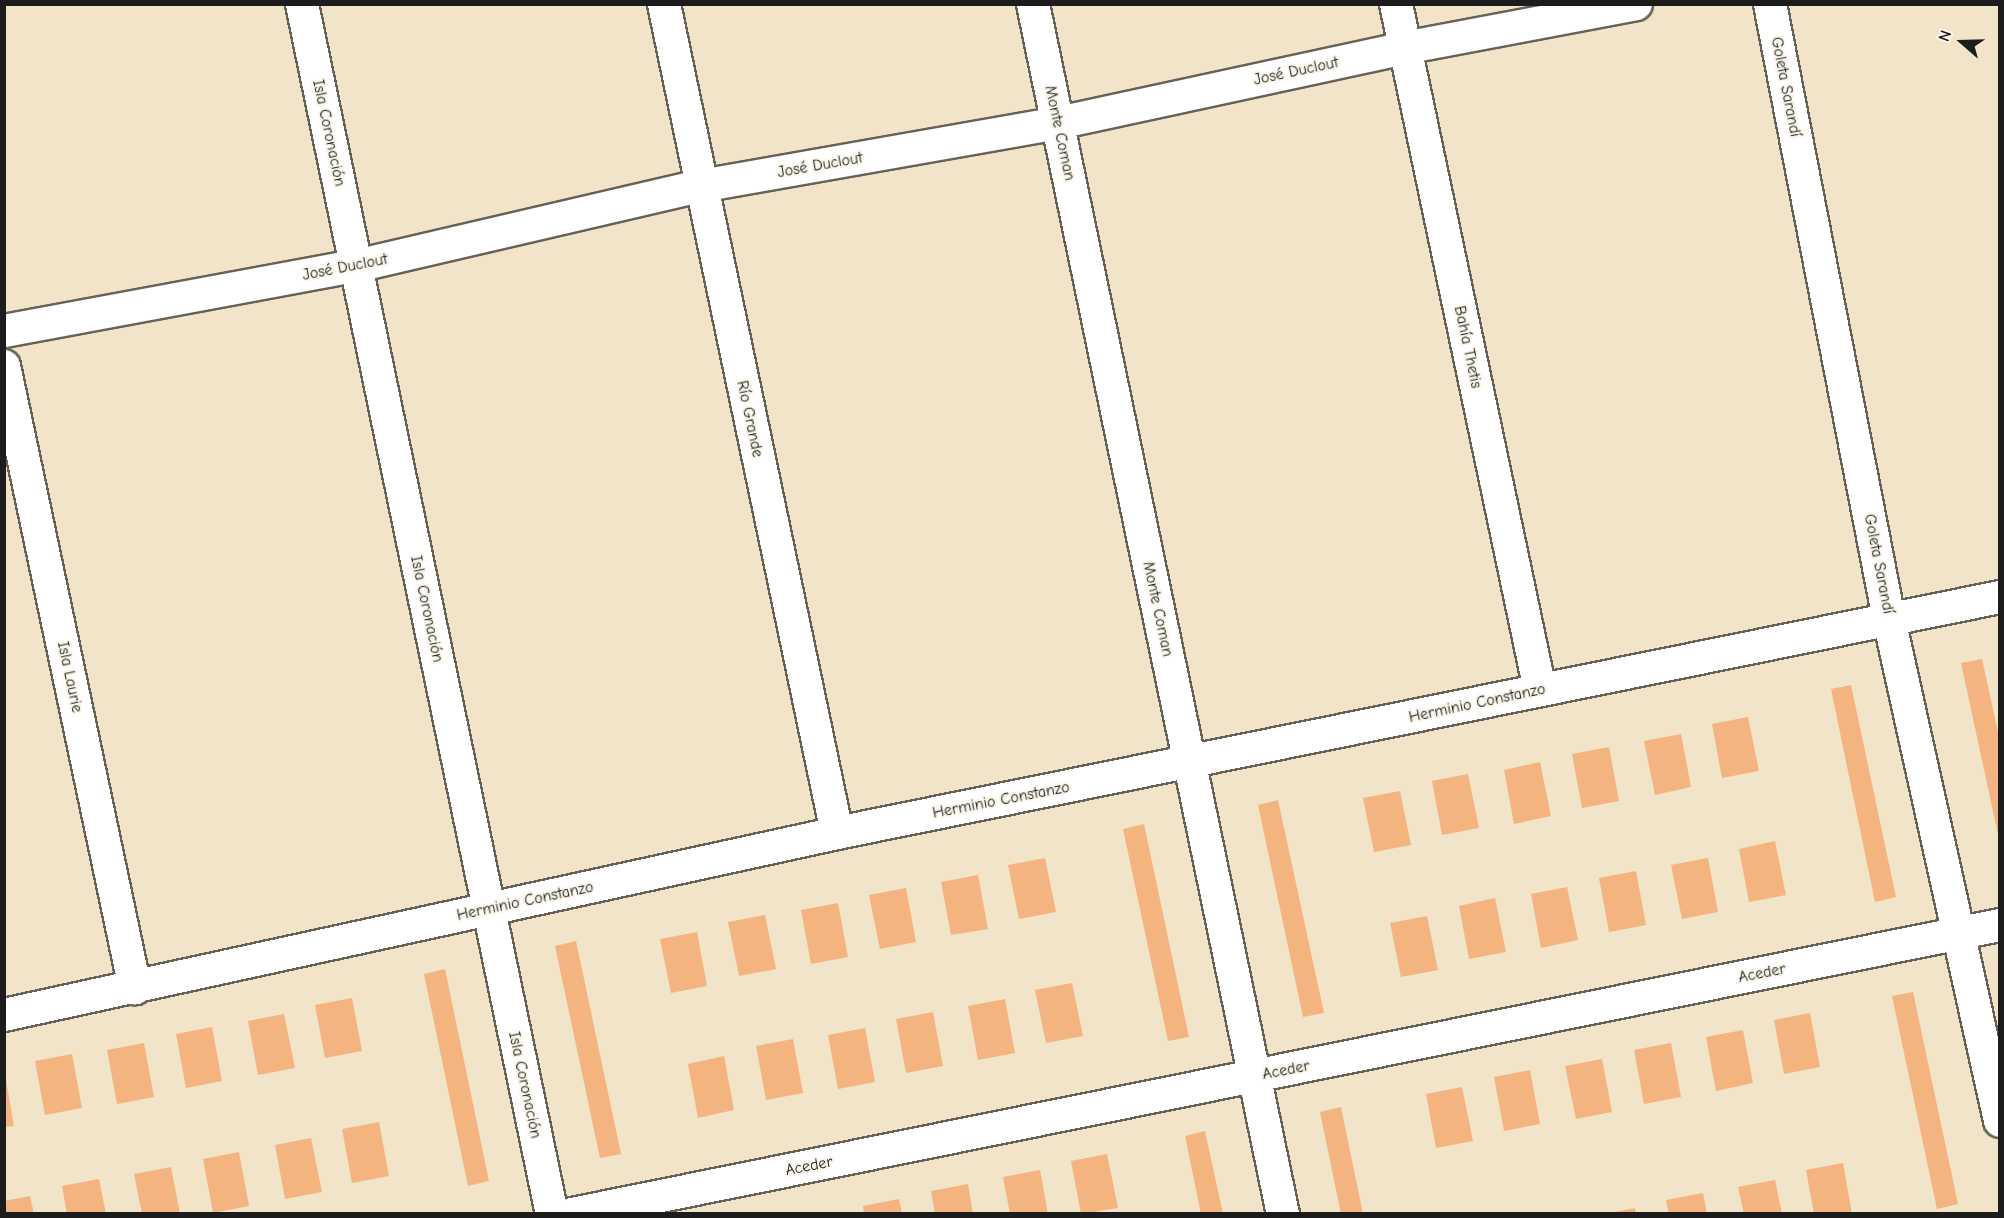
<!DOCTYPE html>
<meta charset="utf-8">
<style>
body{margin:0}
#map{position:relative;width:2004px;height:1218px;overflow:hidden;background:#f1e4c8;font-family:"Comic Neue",sans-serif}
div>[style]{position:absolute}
.building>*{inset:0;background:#f3b480}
.roads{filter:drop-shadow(2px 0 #676258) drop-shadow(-2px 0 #676258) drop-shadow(0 2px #676258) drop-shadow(0 -2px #676258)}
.minor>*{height:32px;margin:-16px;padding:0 16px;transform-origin:16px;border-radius:16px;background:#fff}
span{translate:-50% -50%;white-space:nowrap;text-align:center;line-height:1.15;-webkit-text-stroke:4.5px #fbf7ec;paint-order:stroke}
.street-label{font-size:16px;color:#1c1c1c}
.frame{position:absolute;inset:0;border:6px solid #1c1c1c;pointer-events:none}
.north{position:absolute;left:1932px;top:12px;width:60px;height:60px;-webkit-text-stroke:4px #fbf7ec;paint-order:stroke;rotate:290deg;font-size:16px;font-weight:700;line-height:24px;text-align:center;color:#1c1c1c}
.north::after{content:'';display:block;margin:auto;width:21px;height:27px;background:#1c1c1c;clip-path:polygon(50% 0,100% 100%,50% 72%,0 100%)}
</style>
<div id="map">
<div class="building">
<div style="clip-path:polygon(1982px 659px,2000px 741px,1999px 839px,1961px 663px)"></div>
<div style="clip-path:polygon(1851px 685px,1896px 897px,1875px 902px,1831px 689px)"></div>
<div style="clip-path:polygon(1748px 717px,1759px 771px,1722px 778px,1712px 724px)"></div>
<div style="clip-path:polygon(1681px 734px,1691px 787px,1655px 795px,1644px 741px)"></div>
<div style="clip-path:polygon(1609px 747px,1619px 801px,1582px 808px,1572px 754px)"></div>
<div style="clip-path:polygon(1540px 762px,1551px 816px,1514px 824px,1504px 770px)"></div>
<div style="clip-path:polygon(1468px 774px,1479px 828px,1442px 835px,1432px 781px)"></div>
<div style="clip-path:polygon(1400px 791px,1411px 845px,1374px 852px,1363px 798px)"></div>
<div style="clip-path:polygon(1278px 800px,1324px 1013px,1303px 1017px,1258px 805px)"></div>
<div style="clip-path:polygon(1144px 824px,1189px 1037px,1168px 1041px,1123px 829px)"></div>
<div style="clip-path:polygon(1775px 841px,1786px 895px,1749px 902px,1739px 849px)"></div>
<div style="clip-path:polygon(1045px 858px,1056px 912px,1019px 919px,1008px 865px)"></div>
<div style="clip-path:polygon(1708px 858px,1718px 912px,1682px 919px,1671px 865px)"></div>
<div style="clip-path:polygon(1636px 871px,1646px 925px,1609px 932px,1599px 878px)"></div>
<div style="clip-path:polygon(978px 875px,988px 929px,951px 935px,941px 882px)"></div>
<div style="clip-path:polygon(1567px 887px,1578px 940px,1541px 948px,1531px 894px)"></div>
<div style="clip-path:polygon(906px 888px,916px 942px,880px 949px,869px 895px)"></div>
<div style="clip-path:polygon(1495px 898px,1506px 952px,1469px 959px,1459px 906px)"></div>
<div style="clip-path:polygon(838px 903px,848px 957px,811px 964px,801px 910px)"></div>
<div style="clip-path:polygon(765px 915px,776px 969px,739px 976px,728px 922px)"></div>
<div style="clip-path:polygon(1427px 916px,1438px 970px,1401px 977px,1390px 923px)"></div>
<div style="clip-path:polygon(697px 932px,707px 986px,671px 993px,660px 939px)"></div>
<div style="clip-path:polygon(576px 941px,621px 1154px,600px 1158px,555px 946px)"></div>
<div style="clip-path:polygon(445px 969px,489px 1181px,468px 1186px,424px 974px)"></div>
<div style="clip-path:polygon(1072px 983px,1083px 1036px,1046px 1043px,1035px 990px)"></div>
<div style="clip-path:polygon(1913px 992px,1958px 1204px,1937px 1209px,1892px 996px)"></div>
<div style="clip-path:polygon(352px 998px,362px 1051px,325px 1058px,315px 1005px)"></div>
<div style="clip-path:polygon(1005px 999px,1015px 1053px,978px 1060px,968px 1006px)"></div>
<div style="clip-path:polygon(933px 1012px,943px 1066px,906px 1073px,896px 1019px)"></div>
<div style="clip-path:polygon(1810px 1013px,1820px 1067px,1784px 1074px,1774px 1020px)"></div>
<div style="clip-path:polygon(284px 1014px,295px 1068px,258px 1075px,248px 1021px)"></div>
<div style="clip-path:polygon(212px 1027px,222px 1081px,186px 1088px,176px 1034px)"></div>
<div style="clip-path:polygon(865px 1028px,875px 1082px,838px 1089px,828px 1035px)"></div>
<div style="clip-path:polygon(1743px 1030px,1753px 1083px,1716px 1091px,1706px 1037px)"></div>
<div style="clip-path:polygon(793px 1039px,803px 1093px,766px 1100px,756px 1046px)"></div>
<div style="clip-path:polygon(144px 1043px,154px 1097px,117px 1104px,107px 1050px)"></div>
<div style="clip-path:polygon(1671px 1043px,1681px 1097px,1644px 1104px,1634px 1050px)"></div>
<div style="clip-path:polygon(72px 1054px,82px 1108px,45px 1115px,35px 1061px)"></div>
<div style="clip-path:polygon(724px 1056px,734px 1110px,698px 1118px,688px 1064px)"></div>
<div style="clip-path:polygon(1602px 1059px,1612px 1112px,1576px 1119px,1565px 1066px)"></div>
<div style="clip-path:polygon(1530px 1070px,1540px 1124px,1504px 1131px,1494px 1077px)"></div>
<div style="clip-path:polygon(6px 1080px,14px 1126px,4px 1127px,4px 1081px)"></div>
<div style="clip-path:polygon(1462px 1087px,1473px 1141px,1436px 1148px,1426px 1094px)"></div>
<div style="clip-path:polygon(1341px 1107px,1363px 1214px,1341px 1214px,1320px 1112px)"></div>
<div style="clip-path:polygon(379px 1122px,389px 1176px,352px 1183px,342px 1129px)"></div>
<div style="clip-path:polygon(1205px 1131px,1223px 1214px,1201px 1214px,1185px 1136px)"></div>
<div style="clip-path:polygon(311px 1138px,322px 1192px,285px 1199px,275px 1145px)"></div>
<div style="clip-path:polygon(239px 1152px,249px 1206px,213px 1213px,203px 1159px)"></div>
<div style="clip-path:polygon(1107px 1154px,1118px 1208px,1081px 1214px,1071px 1161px)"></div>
<div style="clip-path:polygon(1843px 1163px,1852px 1214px,1814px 1214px,1806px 1170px)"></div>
<div style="clip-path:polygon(171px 1167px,180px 1214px,142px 1214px,134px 1174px)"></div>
<div style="clip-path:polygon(1040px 1170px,1048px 1214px,1010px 1214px,1003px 1177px)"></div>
<div style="clip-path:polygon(99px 1179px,106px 1214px,67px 1214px,62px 1186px)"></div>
<div style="clip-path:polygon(1775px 1180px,1782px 1214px,1744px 1214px,1738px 1187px)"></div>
<div style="clip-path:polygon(968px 1184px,973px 1214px,935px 1214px,931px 1191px)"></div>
<div style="clip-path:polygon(1703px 1193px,1707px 1214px,1669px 1214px,1666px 1200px)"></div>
<div style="clip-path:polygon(30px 1196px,34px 1214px,4px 1214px,4px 1201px)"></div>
<div style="clip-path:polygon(899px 1199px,902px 1214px,864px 1214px,863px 1206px)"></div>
<div style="clip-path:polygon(1635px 1208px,1636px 1214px,1614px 1214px,1614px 1212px)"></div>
</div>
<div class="roads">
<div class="minor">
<div style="left:302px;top:4px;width:1236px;rotate:78.33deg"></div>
<div style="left:664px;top:4px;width:847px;rotate:78.21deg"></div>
<div style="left:1033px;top:4px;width:1236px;rotate:78.33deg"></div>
<div style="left:1396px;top:4px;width:701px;rotate:78.15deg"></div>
<div style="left:1770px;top:4px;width:626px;rotate:79.05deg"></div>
<div style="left:1889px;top:619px;width:514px;rotate:77.53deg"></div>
<div style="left:4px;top:331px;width:358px;rotate:-10.5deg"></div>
<div style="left:356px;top:266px;width:354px;rotate:-13.1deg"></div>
<div style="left:701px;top:186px;width:363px;rotate:-10deg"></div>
<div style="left:1058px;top:123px;width:354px;rotate:-12.2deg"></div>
<div style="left:1404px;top:48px;width:236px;rotate:-10.7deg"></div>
<div style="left:4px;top:366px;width:636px;rotate:78.11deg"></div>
<div style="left:4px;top:1015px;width:853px;rotate:-12.32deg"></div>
<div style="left:837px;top:833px;width:1187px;rotate:-11.47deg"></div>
<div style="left:572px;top:1214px;width:1457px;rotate:-11.44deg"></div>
</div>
</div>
<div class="street-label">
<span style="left:1296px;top:71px;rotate:-12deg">José Duclout</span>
<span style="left:1786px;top:87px;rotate:79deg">Goleta Sarandí</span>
<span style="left:329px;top:133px;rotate:78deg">Isla Coronación</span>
<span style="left:1060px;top:133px;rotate:78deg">Monte Coman</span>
<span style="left:820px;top:165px;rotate:-10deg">José Duclout</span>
<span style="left:345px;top:267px;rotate:-11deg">José Duclout</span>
<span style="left:1468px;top:347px;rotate:78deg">Bahía Thetis</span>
<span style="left:750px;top:419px;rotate:78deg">Río Grande</span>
<span style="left:1879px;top:564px;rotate:79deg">Goleta Sarandí</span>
<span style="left:427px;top:609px;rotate:78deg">Isla Coronación</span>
<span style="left:1158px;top:609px;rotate:78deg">Monte Coman</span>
<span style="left:70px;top:677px;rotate:78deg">Isla Laurie</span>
<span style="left:1477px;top:703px;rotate:-12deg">Herminio Constanzo</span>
<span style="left:1001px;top:800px;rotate:-11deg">Herminio Constanzo</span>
<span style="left:525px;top:901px;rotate:-12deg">Herminio Constanzo</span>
<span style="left:1762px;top:973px;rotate:-11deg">Aceder</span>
<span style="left:1286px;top:1070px;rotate:-11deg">Aceder</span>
<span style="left:525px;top:1085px;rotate:78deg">Isla Coronación</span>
<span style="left:809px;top:1166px;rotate:-11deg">Aceder</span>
</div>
<div class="frame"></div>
<div class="north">N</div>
</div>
